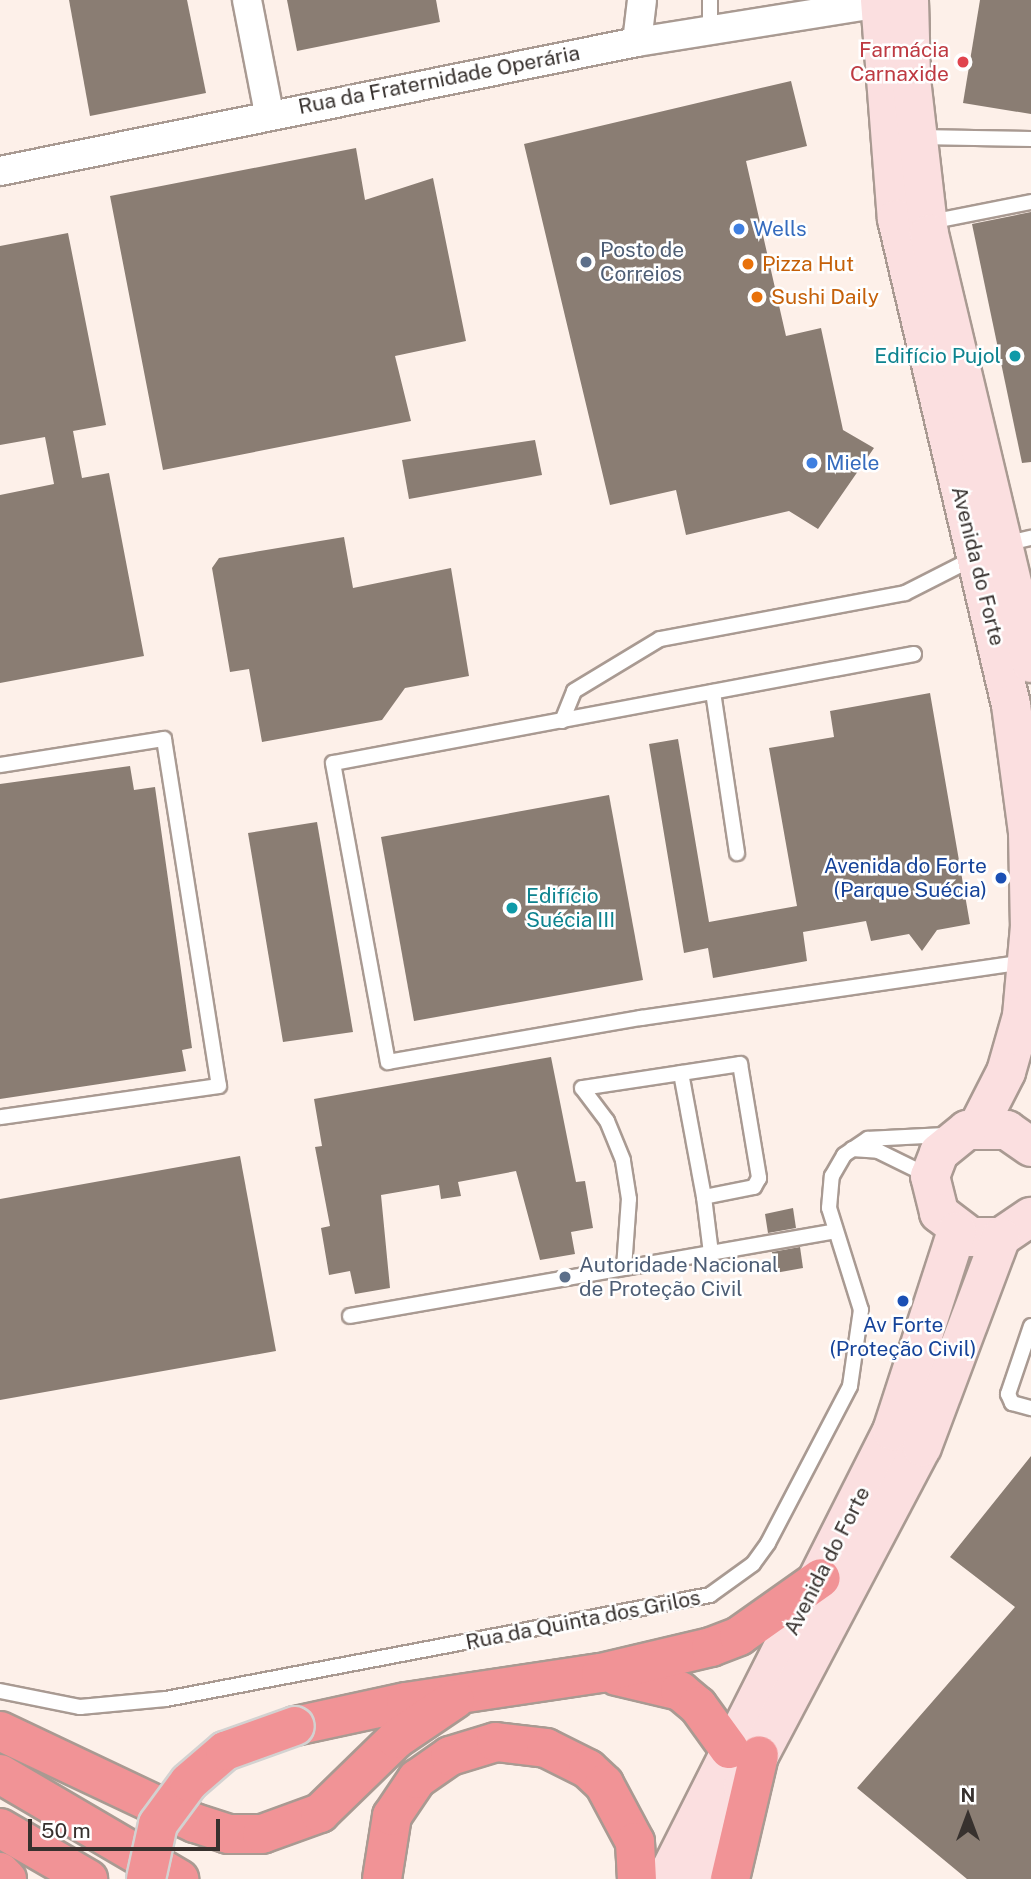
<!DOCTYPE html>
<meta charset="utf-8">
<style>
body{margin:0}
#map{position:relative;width:1031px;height:1879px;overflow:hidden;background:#fdf0e9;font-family:"Public Sans",sans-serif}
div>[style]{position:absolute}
.building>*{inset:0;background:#8a7d73}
.roads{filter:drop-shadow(2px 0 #a99a92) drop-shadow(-2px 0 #a99a92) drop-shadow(0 2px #a99a92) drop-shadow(0 -2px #a99a92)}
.lane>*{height:14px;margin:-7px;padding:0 7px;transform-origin:7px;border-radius:7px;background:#fff}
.street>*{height:28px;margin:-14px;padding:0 14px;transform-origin:14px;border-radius:14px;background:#fff}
.secondary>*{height:38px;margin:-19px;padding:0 19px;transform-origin:19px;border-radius:19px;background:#fbdfe0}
.highway>*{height:38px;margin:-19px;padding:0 19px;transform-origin:19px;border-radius:19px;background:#f19396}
.bridges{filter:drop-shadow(2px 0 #d3d2d1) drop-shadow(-2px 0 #d3d2d1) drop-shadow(0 2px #d3d2d1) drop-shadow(0 -2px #d3d2d1)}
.highway-bridge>*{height:38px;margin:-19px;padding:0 19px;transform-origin:19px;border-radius:19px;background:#f19396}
.dots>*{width:19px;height:19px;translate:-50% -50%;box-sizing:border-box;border:4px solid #fff;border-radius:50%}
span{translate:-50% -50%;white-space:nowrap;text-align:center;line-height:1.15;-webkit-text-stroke:5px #fff;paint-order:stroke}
.health-label{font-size:21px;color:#be3a42}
.right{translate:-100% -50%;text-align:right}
.street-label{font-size:21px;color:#37312e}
.shop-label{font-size:21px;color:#366cbe}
.left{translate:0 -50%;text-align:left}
.service-label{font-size:21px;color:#4e5e75}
.food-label{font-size:21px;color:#c56008}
.culture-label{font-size:21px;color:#0d838f}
.transit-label{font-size:21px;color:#164399}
.north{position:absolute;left:933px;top:1781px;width:70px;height:70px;-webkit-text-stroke:5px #fff;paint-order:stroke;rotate:0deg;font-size:19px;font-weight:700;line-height:28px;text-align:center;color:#37312e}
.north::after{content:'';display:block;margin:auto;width:24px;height:32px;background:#37312e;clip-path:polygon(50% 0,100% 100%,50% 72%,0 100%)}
.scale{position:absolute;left:28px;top:1819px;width:192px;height:32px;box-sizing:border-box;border:4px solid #37312e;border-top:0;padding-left:9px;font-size:21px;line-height:24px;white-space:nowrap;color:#37312e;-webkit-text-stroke:5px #fff;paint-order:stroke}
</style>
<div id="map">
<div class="building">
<div style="clip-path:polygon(69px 0,187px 0,206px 93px,90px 116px)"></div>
<div style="clip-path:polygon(287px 0,436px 0,440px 22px,297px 51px)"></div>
<div style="clip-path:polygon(980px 0,1031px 0,1031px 114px,963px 103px)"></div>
<div style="clip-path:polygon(791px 81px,807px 146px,746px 161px,786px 336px,821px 328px,843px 430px,874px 448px,818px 529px,789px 511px,686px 535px,676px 490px,610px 505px,524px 144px)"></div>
<div style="clip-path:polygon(356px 148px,365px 200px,433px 178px,466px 341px,395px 356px,411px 421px,163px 470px,110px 196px)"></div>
<div style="clip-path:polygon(1031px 212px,1031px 462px,1022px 463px,972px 224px)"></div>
<div style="clip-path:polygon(68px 233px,106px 425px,73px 431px,82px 478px,109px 473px,144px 656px,0 683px,0 495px,54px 484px,45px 437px,0 445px,0 246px)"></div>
<div style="clip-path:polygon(535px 440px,542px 475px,409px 499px,402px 460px)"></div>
<div style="clip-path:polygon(344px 537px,353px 588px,451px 568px,469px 676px,405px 688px,382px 720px,262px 742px,249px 669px,230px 672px,212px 568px,219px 558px)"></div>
<div style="clip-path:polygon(930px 693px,970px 924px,937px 930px,922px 951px,909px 934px,871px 941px,866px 921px,803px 932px,807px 961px,713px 978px,708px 948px,684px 953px,649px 744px,678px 739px,709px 922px,797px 906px,769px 748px,834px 737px,830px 711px)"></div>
<div style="clip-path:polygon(130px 766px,134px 790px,155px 787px,192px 1048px,182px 1050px,186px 1071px,0 1099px,0 784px)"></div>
<div style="clip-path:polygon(609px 795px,643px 980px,414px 1021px,381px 837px)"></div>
<div style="clip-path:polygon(317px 822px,353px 1032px,283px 1042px,248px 833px)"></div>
<div style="clip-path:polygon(551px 1057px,576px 1182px,585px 1181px,593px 1228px,571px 1232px,575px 1254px,540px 1260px,516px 1171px,458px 1182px,461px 1196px,441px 1199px,439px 1185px,381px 1195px,390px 1288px,355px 1294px,350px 1271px,329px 1275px,321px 1228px,330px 1226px,315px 1147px,322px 1146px,314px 1099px)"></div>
<div style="clip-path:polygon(240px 1156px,276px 1351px,0 1400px,0 1199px)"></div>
<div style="clip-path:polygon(793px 1208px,796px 1228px,768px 1233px,765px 1214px)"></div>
<div style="clip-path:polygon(800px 1247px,803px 1268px,775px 1273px,772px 1252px)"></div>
<div style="clip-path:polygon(1031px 1456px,1031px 1879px,967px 1879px,857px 1788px,1015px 1607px,950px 1557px)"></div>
</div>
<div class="roads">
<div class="lane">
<div style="left:710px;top:0;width:30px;rotate:90deg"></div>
<div style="left:918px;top:137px;width:113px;rotate:1deg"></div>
<div style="left:930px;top:222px;width:103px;rotate:-11.2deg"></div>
<div style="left:1004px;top:544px;width:28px;rotate:-13deg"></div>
<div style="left:914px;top:654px;width:591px;rotate:169.37deg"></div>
<div style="left:333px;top:763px;width:304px;rotate:79.6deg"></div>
<div style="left:388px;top:1062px;width:257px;rotate:-9.9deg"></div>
<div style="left:641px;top:1018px;width:387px;rotate:-8.3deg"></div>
<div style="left:713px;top:692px;width:163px;rotate:81.5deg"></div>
<div style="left:562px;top:721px;width:32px;rotate:-68deg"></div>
<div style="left:574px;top:691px;width:100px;rotate:-31.2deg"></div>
<div style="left:660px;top:639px;width:249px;rotate:-10.6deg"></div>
<div style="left:905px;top:593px;width:77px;rotate:-26.9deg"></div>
<div style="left:0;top:765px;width:166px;rotate:-9deg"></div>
<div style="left:164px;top:739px;width:351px;rotate:81deg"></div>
<div style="left:219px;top:1086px;width:221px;rotate:171.9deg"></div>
<div style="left:681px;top:1073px;width:126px;rotate:79.5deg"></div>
<div style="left:852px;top:1149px;width:26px;rotate:4deg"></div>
<div style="left:878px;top:1151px;width:55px;rotate:26.1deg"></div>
<div style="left:624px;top:1268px;width:69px;rotate:-85.9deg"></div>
<div style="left:629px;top:1199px;width:39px;rotate:-99deg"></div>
<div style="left:623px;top:1160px;width:42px;rotate:-112.3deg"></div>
<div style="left:607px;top:1121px;width:41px;rotate:-127.1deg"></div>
<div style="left:582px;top:1088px;width:160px;rotate:-8.6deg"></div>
<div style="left:740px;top:1064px;width:116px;rotate:80.5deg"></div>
<div style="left:759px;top:1178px;width:10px;rotate:119deg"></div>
<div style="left:754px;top:1187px;width:51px;rotate:168.7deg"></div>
<div style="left:704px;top:1197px;width:56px;rotate:82.9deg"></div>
<div style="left:350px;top:1316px;width:492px;rotate:-9.9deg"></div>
<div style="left:1031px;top:1326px;width:72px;rotate:108.7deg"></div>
<div style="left:1008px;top:1394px;width:10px;rotate:66deg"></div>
<div style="left:1012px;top:1403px;width:20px;rotate:15deg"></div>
<div style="left:0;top:1691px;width:82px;rotate:11.3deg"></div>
<div style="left:80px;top:1707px;width:86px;rotate:-5.3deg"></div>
<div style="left:166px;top:1699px;width:554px;rotate:-10.82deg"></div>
<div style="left:710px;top:1595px;width:53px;rotate:-35.8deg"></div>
<div style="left:753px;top:1564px;width:26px;rotate:-54deg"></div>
<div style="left:768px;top:1543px;width:177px;rotate:-62.4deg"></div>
<div style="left:850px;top:1386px;width:77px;rotate:-81.8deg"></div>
<div style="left:861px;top:1310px;width:107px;rotate:-107.4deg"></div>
<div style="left:829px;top:1208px;width:32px;rotate:-85deg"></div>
<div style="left:832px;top:1176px;width:24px;rotate:-60deg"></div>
<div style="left:844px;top:1155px;width:29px;rotate:-34deg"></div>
<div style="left:868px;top:1139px;width:80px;rotate:-2.9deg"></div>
</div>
<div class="street">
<div style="left:247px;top:0;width:115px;rotate:79deg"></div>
<div style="left:637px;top:42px;width:42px;rotate:-83.2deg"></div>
<div style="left:0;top:171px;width:650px;rotate:-11.45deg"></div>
<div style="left:637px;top:42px;width:246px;rotate:-9.1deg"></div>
</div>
<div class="secondary">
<div style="left:880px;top:0;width:220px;rotate:85.6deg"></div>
<div style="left:897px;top:219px;width:499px;rotate:76.8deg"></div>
<div style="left:1011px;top:705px;width:129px;rotate:82.4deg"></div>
<div style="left:1028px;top:833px;width:93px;rotate:88.8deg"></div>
<div style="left:1030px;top:926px;width:90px;rotate:95.1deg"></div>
<div style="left:1022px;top:1016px;width:58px;rotate:105.9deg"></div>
<div style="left:1006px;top:1072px;width:62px;rotate:117deg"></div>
<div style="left:909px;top:0;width:79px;rotate:88.5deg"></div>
<div style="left:911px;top:79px;width:156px;rotate:83.4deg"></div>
<div style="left:929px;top:234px;width:441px;rotate:76.6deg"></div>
<div style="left:1031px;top:1147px;width:29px;rotate:-145deg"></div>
<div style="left:1007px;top:1130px;width:40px;rotate:180deg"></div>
<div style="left:967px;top:1130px;width:36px;rotate:141deg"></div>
<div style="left:939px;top:1153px;width:25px;rotate:111deg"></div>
<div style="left:930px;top:1176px;width:38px;rotate:76deg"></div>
<div style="left:939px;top:1213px;width:40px;rotate:37deg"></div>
<div style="left:971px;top:1237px;width:30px"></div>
<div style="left:1001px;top:1237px;width:36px;rotate:-34deg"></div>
<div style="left:666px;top:1879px;width:502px;rotate:-63.23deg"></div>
<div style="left:892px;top:1431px;width:210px;rotate:-72deg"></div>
<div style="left:704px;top:1879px;width:101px;rotate:-67.2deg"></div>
<div style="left:743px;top:1786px;width:383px;rotate:-62.2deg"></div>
<div style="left:922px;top:1447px;width:224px;rotate:-69.4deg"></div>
</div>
<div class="highway">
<div style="left:617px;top:1676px;width:65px;rotate:13.4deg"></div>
<div style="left:680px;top:1691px;width:23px;rotate:40deg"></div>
<div style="left:698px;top:1706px;width:53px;rotate:54.2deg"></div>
<div style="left:295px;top:1726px;width:114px;rotate:-12.2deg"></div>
<div style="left:406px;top:1702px;width:197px;rotate:-8.5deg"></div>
<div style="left:601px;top:1673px;width:113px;rotate:-13.3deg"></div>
<div style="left:711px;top:1647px;width:30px;rotate:-21deg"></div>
<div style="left:739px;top:1636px;width:100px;rotate:-35.3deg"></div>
<div style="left:0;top:1731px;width:216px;rotate:25.3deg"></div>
<div style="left:195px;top:1823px;width:35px;rotate:18deg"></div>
<div style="left:228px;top:1834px;width:34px"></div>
<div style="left:262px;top:1834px;width:62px;rotate:-19.9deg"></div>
<div style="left:320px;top:1813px;width:106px;rotate:-44.2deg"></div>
<div style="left:396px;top:1739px;width:71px;rotate:-34.1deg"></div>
<div style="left:0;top:1774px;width:208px;rotate:30.4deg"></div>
<div style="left:0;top:1828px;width:102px;rotate:30.1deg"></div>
<div style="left:0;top:1872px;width:10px;rotate:45deg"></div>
<div style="left:382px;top:1879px;width:64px;rotate:-81deg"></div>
<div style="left:392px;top:1816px;width:45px;rotate:-56deg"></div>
<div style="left:417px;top:1779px;width:40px;rotate:-34.9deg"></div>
<div style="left:450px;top:1756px;width:48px;rotate:-16.9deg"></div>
<div style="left:496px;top:1742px;width:50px;rotate:6.8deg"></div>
<div style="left:546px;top:1748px;width:47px;rotate:26.6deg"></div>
<div style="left:588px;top:1769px;width:22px;rotate:43deg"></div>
<div style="left:604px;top:1784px;width:66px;rotate:61.9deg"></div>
<div style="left:635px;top:1842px;width:37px;rotate:87deg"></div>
<div style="left:730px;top:1879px;width:127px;rotate:-76.8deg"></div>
</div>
</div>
<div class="bridges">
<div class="highway-bridge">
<div style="left:146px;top:1879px;width:56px;rotate:-77.7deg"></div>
<div style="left:158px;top:1824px;width:52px;rotate:-53.6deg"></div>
<div style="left:189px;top:1782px;width:48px;rotate:-40.7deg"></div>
<div style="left:225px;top:1751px;width:74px;rotate:-19.7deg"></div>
</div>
</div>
<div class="dots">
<div style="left:963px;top:62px;background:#e0444e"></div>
<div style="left:739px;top:229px;background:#3f7fe0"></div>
<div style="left:586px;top:262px;background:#5c6f8a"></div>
<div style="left:748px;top:264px;background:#e8710a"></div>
<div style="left:757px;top:297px;background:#e8710a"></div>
<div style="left:1015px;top:356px;background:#0f9aa8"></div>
<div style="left:812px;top:463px;background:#3f7fe0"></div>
<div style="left:1001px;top:878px;background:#1a4fb4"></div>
<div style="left:512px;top:908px;background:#0f9aa8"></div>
<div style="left:565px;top:1277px;background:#5c6f8a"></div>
<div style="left:903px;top:1301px;background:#1a4fb4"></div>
</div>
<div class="health-label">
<span class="right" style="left:949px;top:62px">Farmácia<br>Carnaxide</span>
</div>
<div class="street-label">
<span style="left:439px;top:80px;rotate:-11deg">Rua da Fraternidade Operária</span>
<span style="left:978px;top:566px;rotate:76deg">Avenida do Forte</span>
<span style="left:827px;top:1561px;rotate:-63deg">Avenida do Forte</span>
<span style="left:583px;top:1620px;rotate:-11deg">Rua da Quinta dos Grilos</span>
</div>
<div class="shop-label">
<span class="left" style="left:753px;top:229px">Wells</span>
<span class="left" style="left:826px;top:463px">Miele</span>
</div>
<div class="service-label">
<span class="left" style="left:600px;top:262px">Posto de<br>Correios</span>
<span class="left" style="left:579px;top:1277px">Autoridade Nacional<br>de Proteção Civil</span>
</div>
<div class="food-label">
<span class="left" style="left:762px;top:264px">Pizza Hut</span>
<span class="left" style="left:771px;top:297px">Sushi Daily</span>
</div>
<div class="culture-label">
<span class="right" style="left:1001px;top:356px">Edifício Pujol</span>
<span class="left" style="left:526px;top:908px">Edifício<br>Suécia III</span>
</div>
<div class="transit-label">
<span class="right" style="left:987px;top:878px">Avenida do Forte<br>(Parque Suécia)</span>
<span style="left:903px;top:1337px">Av Forte<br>(Proteção Civil)</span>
</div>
<div class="north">N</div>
<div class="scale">50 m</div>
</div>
